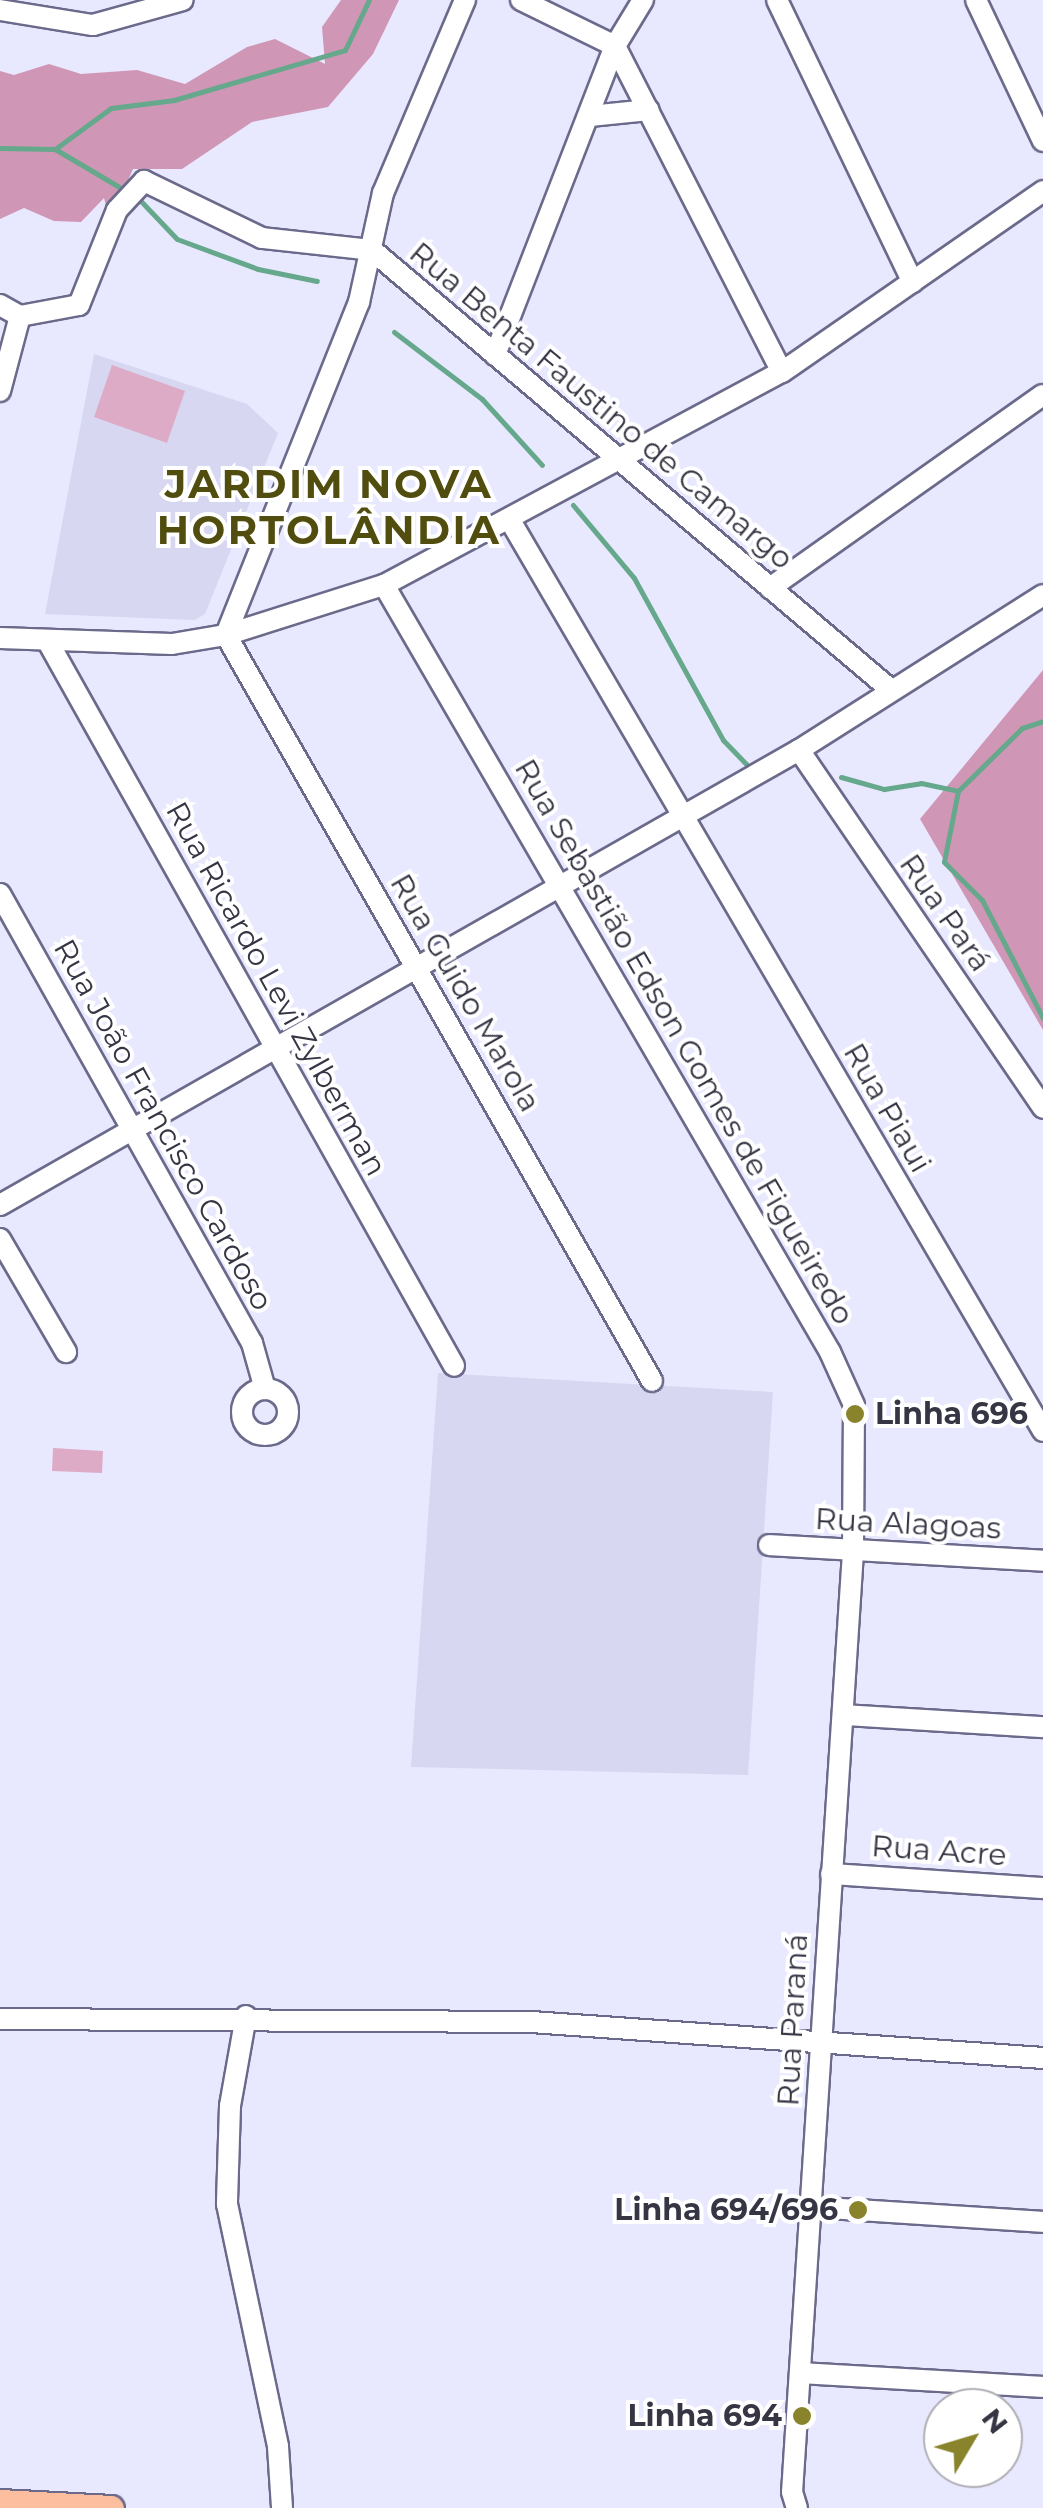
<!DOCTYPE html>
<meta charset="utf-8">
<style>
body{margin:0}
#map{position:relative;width:1043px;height:2508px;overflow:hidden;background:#e8e8ff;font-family:Montserrat,sans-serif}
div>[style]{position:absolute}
.built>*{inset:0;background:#d7d7f2}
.green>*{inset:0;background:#deabc6}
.forest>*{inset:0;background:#d096b6}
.stream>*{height:5px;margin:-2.5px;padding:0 2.5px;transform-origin:2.5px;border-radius:2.5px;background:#66a88c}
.roads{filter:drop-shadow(2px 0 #6b6a8b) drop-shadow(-2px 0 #6b6a8b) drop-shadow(0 2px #6b6a8b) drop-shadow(0 -2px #6b6a8b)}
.minor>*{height:20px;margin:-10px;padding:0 10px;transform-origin:10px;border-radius:10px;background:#fff}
.minor>.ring{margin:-10px;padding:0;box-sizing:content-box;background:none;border:20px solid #fff;border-radius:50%}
.major>*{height:25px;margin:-12.5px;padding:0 12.5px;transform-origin:12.5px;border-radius:12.5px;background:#fdbea0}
.dots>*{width:28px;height:28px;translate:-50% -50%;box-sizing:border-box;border:5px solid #fff;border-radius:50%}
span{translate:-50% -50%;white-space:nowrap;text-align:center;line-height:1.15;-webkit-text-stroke:8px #fff;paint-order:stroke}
.street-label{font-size:30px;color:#353544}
.poi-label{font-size:30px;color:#353544;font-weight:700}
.left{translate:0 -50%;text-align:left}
.right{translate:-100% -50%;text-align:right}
.district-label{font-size:40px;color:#514d0e;font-weight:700;letter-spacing:2.5px}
.north{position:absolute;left:923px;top:2388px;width:100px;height:100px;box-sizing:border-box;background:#fff;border:2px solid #aeaeb4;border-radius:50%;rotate:52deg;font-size:28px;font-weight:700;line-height:40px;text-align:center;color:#353544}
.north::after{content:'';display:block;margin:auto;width:35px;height:45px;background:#89832b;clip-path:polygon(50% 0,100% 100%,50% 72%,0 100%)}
</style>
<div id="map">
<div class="built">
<div style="clip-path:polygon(94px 354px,247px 404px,278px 433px,205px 614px,195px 620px,45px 614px)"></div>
<div style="clip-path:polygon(438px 1373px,773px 1392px,748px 1775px,411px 1767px)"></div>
</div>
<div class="green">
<div style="clip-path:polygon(112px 365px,185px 391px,167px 443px,94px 417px)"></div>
<div style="clip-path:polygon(53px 1448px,103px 1451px,102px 1473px,52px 1471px)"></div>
</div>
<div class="forest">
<div style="clip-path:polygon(341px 0,399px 0,373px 54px,328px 107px,252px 122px,182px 169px,133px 169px,110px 221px,104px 198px,81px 222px,54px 221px,24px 208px,0 219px,0 71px,14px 75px,49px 64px,81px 74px,137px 70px,185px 84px,247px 47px,275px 39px,325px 64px,322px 27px)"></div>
<div style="clip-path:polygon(1043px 670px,1043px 1030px,920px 819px)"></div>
</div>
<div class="stream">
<div style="left:0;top:148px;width:55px;rotate:1deg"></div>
<div style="left:55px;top:149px;width:82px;rotate:30.6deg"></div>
<div style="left:55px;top:149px;width:69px;rotate:-36.2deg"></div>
<div style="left:111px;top:108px;width:64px;rotate:-7.2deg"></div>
<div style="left:174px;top:100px;width:178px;rotate:-16.3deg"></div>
<div style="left:345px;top:50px;width:55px;rotate:-64.4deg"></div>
<div style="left:136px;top:196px;width:59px;rotate:46.4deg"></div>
<div style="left:177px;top:239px;width:86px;rotate:20.3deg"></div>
<div style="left:258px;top:269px;width:60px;rotate:11.5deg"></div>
<div style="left:394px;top:332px;width:111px;rotate:37.3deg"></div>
<div style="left:482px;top:399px;width:89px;rotate:47.7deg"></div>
<div style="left:573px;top:505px;width:95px;rotate:50.1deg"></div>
<div style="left:634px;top:578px;width:185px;rotate:61.2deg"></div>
<div style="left:723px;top:740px;width:36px;rotate:46deg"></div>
<div style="left:841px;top:777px;width:45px;rotate:15.6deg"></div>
<div style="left:884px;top:789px;width:37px;rotate:-9deg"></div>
<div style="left:921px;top:783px;width:38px;rotate:12deg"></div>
<div style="left:958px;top:791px;width:72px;rotate:101.2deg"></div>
<div style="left:944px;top:862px;width:54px;rotate:45deg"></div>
<div style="left:982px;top:900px;width:133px;rotate:62.7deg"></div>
<div style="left:958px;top:791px;width:90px;rotate:-44.5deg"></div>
<div style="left:1022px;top:728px;width:22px;rotate:-18deg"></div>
</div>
<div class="roads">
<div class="minor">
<div style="left:465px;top:0;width:210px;rotate:113deg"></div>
<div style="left:383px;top:193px;width:112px;rotate:102.4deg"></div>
<div style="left:359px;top:302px;width:359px;rotate:111.8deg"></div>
<div style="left:226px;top:635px;width:859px;rotate:60.27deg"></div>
<div style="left:521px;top:0;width:105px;rotate:26.1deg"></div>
<div style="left:615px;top:46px;width:366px;rotate:62.9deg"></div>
<div style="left:777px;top:0;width:313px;rotate:64.3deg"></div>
<div style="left:976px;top:0;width:156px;rotate:64.6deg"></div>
<div style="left:0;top:10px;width:94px;rotate:9.2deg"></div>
<div style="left:93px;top:25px;width:93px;rotate:-15.5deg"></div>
<div style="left:590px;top:116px;width:59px;rotate:-5.8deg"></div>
<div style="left:0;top:305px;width:23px;rotate:29deg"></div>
<div style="left:20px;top:316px;width:60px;rotate:-10.6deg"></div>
<div style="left:79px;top:305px;width:102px;rotate:-68.2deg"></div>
<div style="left:117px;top:210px;width:40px;rotate:-47deg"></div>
<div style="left:144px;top:181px;width:131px;rotate:25.8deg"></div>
<div style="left:262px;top:238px;width:111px;rotate:6.2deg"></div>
<div style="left:372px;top:250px;width:680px;rotate:40.29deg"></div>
<div style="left:495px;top:355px;width:331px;rotate:-68.8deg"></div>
<div style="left:615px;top:46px;width:54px;rotate:-58.7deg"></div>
<div style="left:0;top:391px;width:78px;rotate:-75.1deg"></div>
<div style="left:511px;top:522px;width:1053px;rotate:59.66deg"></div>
<div style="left:384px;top:585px;width:887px;rotate:59.82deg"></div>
<div style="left:830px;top:1352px;width:58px;rotate:65.6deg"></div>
<div style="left:854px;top:1405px;width:147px;rotate:90.4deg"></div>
<div style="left:853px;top:1552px;width:942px;rotate:93.71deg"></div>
<div style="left:792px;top:2492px;width:17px;rotate:73deg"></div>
<div style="left:770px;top:588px;width:334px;rotate:-35.3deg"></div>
<div style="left:0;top:638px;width:172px;rotate:2deg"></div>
<div style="left:172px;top:644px;width:55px;rotate:-9.5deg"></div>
<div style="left:226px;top:635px;width:166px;rotate:-17.6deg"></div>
<div style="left:384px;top:585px;width:451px;rotate:-28.2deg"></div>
<div style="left:782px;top:372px;width:318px;rotate:-34.7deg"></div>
<div style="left:47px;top:640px;width:832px;rotate:60.72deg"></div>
<div style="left:799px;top:750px;width:433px;rotate:55.7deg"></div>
<div style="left:0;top:894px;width:515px;rotate:60.7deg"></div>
<div style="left:252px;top:1343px;width:48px;rotate:74.2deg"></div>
<div style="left:0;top:1205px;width:919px;rotate:-29.66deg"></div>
<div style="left:799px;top:750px;width:289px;rotate:-32.4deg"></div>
<div style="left:0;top:1239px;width:131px;rotate:59.7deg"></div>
<div class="ring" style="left:242px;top:1389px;width:26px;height:26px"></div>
<div style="left:769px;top:1545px;width:274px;rotate:3.3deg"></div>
<div style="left:844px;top:1715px;width:199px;rotate:3.5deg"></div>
<div style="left:831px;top:1874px;width:212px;rotate:3.8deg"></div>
<div style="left:246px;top:2016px;width:91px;rotate:100.1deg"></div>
<div style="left:230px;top:2106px;width:98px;rotate:91.8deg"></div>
<div style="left:227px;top:2204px;width:248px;rotate:78.1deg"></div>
<div style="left:278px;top:2447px;width:61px;rotate:86.2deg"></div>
<div style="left:0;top:2019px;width:531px;rotate:0.32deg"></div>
<div style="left:531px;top:2022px;width:513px;rotate:4.02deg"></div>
<div style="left:812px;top:2207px;width:231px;rotate:3.7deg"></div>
<div style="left:801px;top:2373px;width:242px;rotate:3.3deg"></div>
</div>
<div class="major">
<div style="left:0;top:2502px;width:111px;rotate:3.1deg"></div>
</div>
</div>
<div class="dots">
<div style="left:855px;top:1414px;background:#89832b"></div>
<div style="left:858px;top:2210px;background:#89832b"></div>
<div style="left:802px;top:2416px;background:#89832b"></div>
</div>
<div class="street-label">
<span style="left:601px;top:406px;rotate:40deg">Rua Benta Faustino de Camargo</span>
<span style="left:945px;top:913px;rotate:55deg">Rua Pará</span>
<span style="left:276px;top:989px;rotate:61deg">Rua Ricardo Levi Zylberman</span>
<span style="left:465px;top:993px;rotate:60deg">Rua Guido Marola</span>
<span style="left:684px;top:1042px;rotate:60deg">Rua Sebastião Edson Gomes de Figueiredo</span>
<span style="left:887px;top:1108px;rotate:60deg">Rua Piaui</span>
<span style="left:163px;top:1125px;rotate:61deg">Rua João Francisco Cardoso</span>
<span style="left:908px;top:1524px;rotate:3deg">Rua Alagoas</span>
<span style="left:939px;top:1851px;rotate:4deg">Rua Acre</span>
<span style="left:793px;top:2020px;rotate:-87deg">Rua Paraná</span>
</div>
<div class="poi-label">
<span class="left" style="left:875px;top:1414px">Linha 696</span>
<span class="right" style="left:838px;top:2210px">Linha 694/696</span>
<span class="right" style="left:782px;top:2416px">Linha 694</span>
</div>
<div class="district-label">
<span style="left:329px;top:507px">JARDIM NOVA<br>HORTOLÂNDIA</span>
</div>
<div class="north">N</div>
</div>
